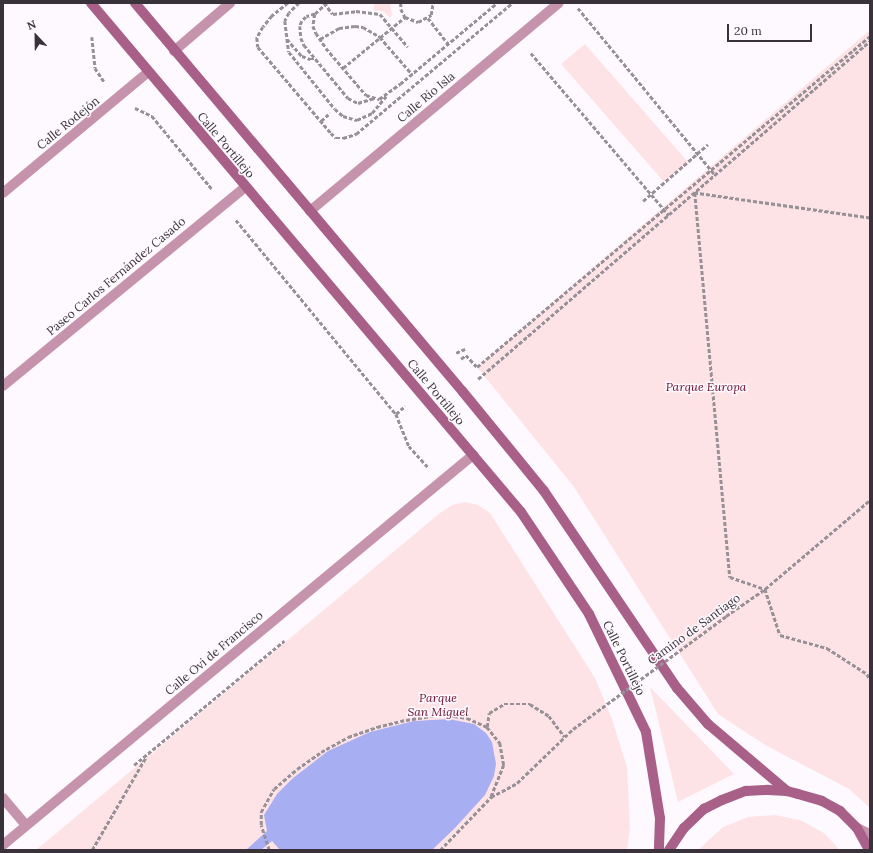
<!DOCTYPE html>
<meta charset="utf-8">
<style>
body{margin:0}
#map{position:relative;width:873px;height:853px;overflow:hidden;background:#fef9fe;font-family:Lora,serif}
div>[style]{position:absolute}
.green>*{inset:0;background:#fee3e6}
.water>*{inset:0;background:#a7aff2}
.path>*{height:2.5px;margin-top:-1.25px;transform-origin:0;background:repeating-linear-gradient(90deg,#979197 0 4px,transparent 0 6px)}
.minor>*{height:10px;margin:-5px;padding:0 5px;transform-origin:5px;border-radius:5px;background:#c693ad}
.secondary>*{height:10px;margin:-5px;padding:0 5px;transform-origin:5px;border-radius:5px;background:#a86088}
.path-bridge>*{height:2.5px;margin-top:-1.25px;transform-origin:0;background:repeating-linear-gradient(90deg,#979197 0 4px,transparent 0 6px)}
span{translate:-50% -50%;white-space:nowrap;text-align:center;line-height:1.15;-webkit-text-stroke:3px #fef9fe;paint-order:stroke}
.street-label{font-size:12px;color:#3a323a}
.park-label{font-size:12px;color:#690c2a;font-style:italic}
.frame{position:absolute;inset:0;border:4px solid #3a323a;pointer-events:none}
.north{position:absolute;left:16px;top:16px;width:40px;height:40px;-webkit-text-stroke:3px #fef9fe;paint-order:stroke;rotate:338deg;font-size:11px;font-weight:700;line-height:16px;text-align:center;color:#3a323a}
.north::after{content:'';display:block;margin:auto;width:14px;height:18px;background:#3a323a;clip-path:polygon(50% 0,100% 100%,50% 72%,0 100%)}
.scale{position:absolute;left:727px;top:24px;width:85px;height:18px;box-sizing:border-box;border:2px solid #3a323a;border-top:0;padding-left:5px;font-size:12px;line-height:14px;white-space:nowrap;color:#3a323a;-webkit-text-stroke:3px #fef9fe;paint-order:stroke}
</style>
<div id="map">
<div class="green">
<div style="clip-path:polygon(375px 3px,390px 3px,392px 15px,390px 18px,383px 11px,375px 11px,373px 9px)"></div>
<div style="clip-path:polygon(870px 30px,870px 808px,849px 789px,765px 745px,718px 714px,574px 487px,477px 367px)"></div>
<div style="clip-path:polygon(585px 44px,688px 162px,664px 182px,561px 64px)"></div>
<div style="clip-path:polygon(465px 502px,478px 505px,490px 513px,595px 678px,612px 719px,627px 767px,630px 827px,627px 850px,36px 850px,440px 513px,452px 505px)"></div>
<div style="clip-path:polygon(650px 687px,734px 774px,678px 802px)"></div>
<div style="clip-path:polygon(775px 815px,800px 820px,824px 833px,840px 850px,698px 850px,723px 827px,748px 817px)"></div>
</div>
<div class="water">
<div style="clip-path:polygon(449px 719px,474px 724px,486px 733px,492px 742px,496px 764px,494px 776px,485px 795px,454px 829px,432px 850px,280px 850px,272px 841px,261px 850px,246px 850px,267px 831px,264px 815px,277px 794px,293px 778px,328px 751px,370px 732px,414px 721px)"></div>
</div>
<div class="path">
<div style="left:288px;top:3px;width:21px;rotate:141deg"></div>
<div style="left:272px;top:16px;width:14px;rotate:129deg"></div>
<div style="left:263px;top:27px;width:13px;rotate:119deg"></div>
<div style="left:257px;top:38px;width:9px;rotate:84deg"></div>
<div style="left:258px;top:47px;width:113px;rotate:49.7deg"></div>
<div style="left:331px;top:133px;width:7px;rotate:45deg"></div>
<div style="left:336px;top:138px;width:7px"></div>
<div style="left:343px;top:138px;width:14px;rotate:-17deg"></div>
<div style="left:356px;top:134px;width:204px;rotate:-40deg"></div>
<div style="left:299px;top:3px;width:14px;rotate:135deg"></div>
<div style="left:289px;top:13px;width:9px;rotate:117deg"></div>
<div style="left:285px;top:21px;width:31px;rotate:83deg"></div>
<div style="left:289px;top:52px;width:73px;rotate:51.1deg"></div>
<div style="left:335px;top:109px;width:11px;rotate:41deg"></div>
<div style="left:343px;top:116px;width:15px;rotate:16deg"></div>
<div style="left:357px;top:120px;width:17px;rotate:-25deg"></div>
<div style="left:372px;top:113px;width:23px;rotate:-50deg"></div>
<div style="left:324px;top:3px;width:14px;rotate:51deg"></div>
<div style="left:333px;top:14px;width:23px;rotate:-7deg"></div>
<div style="left:356px;top:11px;width:24px;rotate:7deg"></div>
<div style="left:380px;top:14px;width:43px;rotate:49.7deg"></div>
<div style="left:327px;top:3px;width:16px;rotate:137deg"></div>
<div style="left:315px;top:14px;width:12px;rotate:99deg"></div>
<div style="left:313px;top:26px;width:8px;rotate:67deg"></div>
<div style="left:316px;top:33px;width:18px;rotate:56deg"></div>
<div style="left:326px;top:48px;width:62px;rotate:49.6deg"></div>
<div style="left:366px;top:95px;width:14px;rotate:17deg"></div>
<div style="left:379px;top:99px;width:26px;rotate:-36deg"></div>
<div style="left:400px;top:84px;width:126px;rotate:-39.9deg"></div>
<div style="left:401px;top:3px;width:6px;rotate:90deg"></div>
<div style="left:401px;top:9px;width:9px;rotate:63deg"></div>
<div style="left:405px;top:17px;width:14px;rotate:21deg"></div>
<div style="left:418px;top:22px;width:15px;rotate:-28deg"></div>
<div style="left:431px;top:15px;width:12px;rotate:-81deg"></div>
<div style="left:578px;top:8px;width:216px;rotate:50.6deg"></div>
<div style="left:315px;top:14px;width:9px;rotate:162deg"></div>
<div style="left:306px;top:17px;width:6px;rotate:135deg"></div>
<div style="left:302px;top:21px;width:5px;rotate:112deg"></div>
<div style="left:300px;top:26px;width:12px;rotate:85deg"></div>
<div style="left:301px;top:38px;width:8px;rotate:67deg"></div>
<div style="left:304px;top:45px;width:69px;rotate:50.3deg"></div>
<div style="left:348px;top:98px;width:11px;rotate:27deg"></div>
<div style="left:358px;top:103px;width:17px;rotate:-17deg"></div>
<div style="left:428px;top:18px;width:33px;rotate:52deg"></div>
<div style="left:92px;top:37px;width:31px;rotate:84deg"></div>
<div style="left:95px;top:68px;width:18px;rotate:56deg"></div>
<div style="left:287px;top:39px;width:23px;rotate:49deg"></div>
<div style="left:302px;top:56px;width:9px;rotate:21deg"></div>
<div style="left:310px;top:59px;width:4px"></div>
<div style="left:320px;top:39px;width:22px;rotate:-30deg"></div>
<div style="left:339px;top:28px;width:16px;rotate:-7deg"></div>
<div style="left:355px;top:26px;width:8px;rotate:7deg"></div>
<div style="left:363px;top:27px;width:20px;rotate:30deg"></div>
<div style="left:380px;top:37px;width:49px;rotate:49.1deg"></div>
<div style="left:531px;top:53px;width:213px;rotate:49.6deg"></div>
<div style="left:343px;top:68px;width:80px;rotate:-39.4deg"></div>
<div style="left:135px;top:108px;width:19px;rotate:25deg"></div>
<div style="left:152px;top:116px;width:94px;rotate:50.6deg"></div>
<div style="left:321px;top:121px;width:12px;rotate:-42deg"></div>
<div style="left:643px;top:201px;width:86px;rotate:-41.2deg"></div>
<div style="left:870px;top:218px;width:177px;rotate:-171.9deg"></div>
<div style="left:695px;top:193px;width:386px;rotate:84.8deg"></div>
<div style="left:730px;top:577px;width:37px;rotate:19deg"></div>
<div style="left:765px;top:589px;width:48px;rotate:71.9deg"></div>
<div style="left:780px;top:635px;width:49px;rotate:15.5deg"></div>
<div style="left:827px;top:648px;width:48px;rotate:33deg"></div>
<div style="left:867px;top:674px;width:6px;rotate:59deg"></div>
<div style="left:236px;top:220px;width:251px;rotate:50.5deg"></div>
<div style="left:396px;top:414px;width:35px;rotate:68deg"></div>
<div style="left:409px;top:446px;width:28px;rotate:48deg"></div>
<div style="left:456px;top:353px;width:10px;rotate:-24deg"></div>
<div style="left:461px;top:359px;width:6px;rotate:-39deg"></div>
<div style="left:466px;top:355px;width:16px;rotate:47deg"></div>
<div style="left:477px;top:367px;width:514px;rotate:-40.11deg"></div>
<div style="left:478px;top:379px;width:518px;rotate:-40.77deg"></div>
<div style="left:396px;top:414px;width:12px;rotate:-42deg"></div>
<div style="left:726px;top:616px;width:47px;rotate:-34.7deg"></div>
<div style="left:765px;top:589px;width:138px;rotate:-40.3deg"></div>
<div style="left:487px;top:727px;width:14px;rotate:-82deg"></div>
<div style="left:489px;top:713px;width:17px;rotate:-31deg"></div>
<div style="left:504px;top:704px;width:26px"></div>
<div style="left:530px;top:704px;width:22px;rotate:32deg"></div>
<div style="left:549px;top:716px;width:26px;rotate:53deg"></div>
<div style="left:134px;top:765px;width:195px;rotate:-39.6deg"></div>
<div style="left:92px;top:850px;width:108px;rotate:-59.9deg"></div>
<div style="left:269px;top:850px;width:26px;rotate:-108deg"></div>
<div style="left:261px;top:825px;width:13px;rotate:-90deg"></div>
<div style="left:261px;top:812px;width:26px;rotate:-61deg"></div>
<div style="left:274px;top:789px;width:30px;rotate:-41deg"></div>
<div style="left:297px;top:769px;width:29px;rotate:-35deg"></div>
<div style="left:321px;top:752px;width:31px;rotate:-29deg"></div>
<div style="left:348px;top:737px;width:31px;rotate:-19deg"></div>
<div style="left:377px;top:727px;width:30px;rotate:-14deg"></div>
<div style="left:406px;top:720px;width:32px;rotate:-9deg"></div>
<div style="left:438px;top:715px;width:16px;rotate:4deg"></div>
<div style="left:454px;top:716px;width:13px;rotate:9deg"></div>
<div style="left:467px;top:718px;width:22px;rotate:24deg"></div>
<div style="left:487px;top:727px;width:21px;rotate:51deg"></div>
<div style="left:500px;top:743px;width:22px;rotate:80deg"></div>
<div style="left:504px;top:765px;width:35px;rotate:112deg"></div>
<div style="left:440px;top:850px;width:74px;rotate:-46.1deg"></div>
<div style="left:491px;top:797px;width:30px;rotate:-28deg"></div>
<div style="left:517px;top:783px;width:78px;rotate:-44deg"></div>
</div>
<div class="minor">
<div style="left:174px;top:51px;width:74px;rotate:-40.6deg"></div>
<div style="left:3px;top:193px;width:189px;rotate:-39.8deg"></div>
<div style="left:310px;top:211px;width:324px;rotate:-39.9deg"></div>
<div style="left:3px;top:386px;width:313px;rotate:-39.4deg"></div>
<div style="left:3px;top:798px;width:35px;rotate:50deg"></div>
<div style="left:857px;top:828px;width:14px;rotate:25deg"></div>
<div style="left:3px;top:845px;width:611px;rotate:-39.69deg"></div>
</div>
<div class="secondary">
<div style="left:91px;top:3px;width:666px;rotate:49.81deg"></div>
<div style="left:521px;top:512px;width:123px;rotate:56.3deg"></div>
<div style="left:589px;top:614px;width:131px;rotate:64.2deg"></div>
<div style="left:646px;top:732px;width:87px;rotate:80.8deg"></div>
<div style="left:660px;top:818px;width:32px;rotate:92deg"></div>
<div style="left:135px;top:3px;width:509px;rotate:49.86deg"></div>
<div style="left:463px;top:392px;width:128px;rotate:50.7deg"></div>
<div style="left:544px;top:491px;width:238px;rotate:56deg"></div>
<div style="left:677px;top:688px;width:48px;rotate:49.3deg"></div>
<div style="left:708px;top:724px;width:104px;rotate:40.3deg"></div>
<div style="left:669px;top:850px;width:27px;rotate:-56deg"></div>
<div style="left:684px;top:828px;width:28px;rotate:-44deg"></div>
<div style="left:704px;top:809px;width:20px;rotate:-27deg"></div>
<div style="left:722px;top:800px;width:26px;rotate:-21deg"></div>
<div style="left:746px;top:791px;width:22px;rotate:-3deg"></div>
<div style="left:768px;top:790px;width:19px;rotate:3deg"></div>
<div style="left:787px;top:791px;width:11px;rotate:15deg"></div>
<div style="left:798px;top:794px;width:25px;rotate:16deg"></div>
<div style="left:822px;top:801px;width:21px;rotate:29deg"></div>
<div style="left:840px;top:811px;width:24px;rotate:45deg"></div>
<div style="left:857px;top:828px;width:25px;rotate:61deg"></div>
</div>
<div class="path-bridge">
<div style="left:573px;top:729px;width:190px;rotate:-36.4deg"></div>
</div>
<div class="street-label">
<span style="left:426px;top:97px;rotate:-40deg">Calle Río Isla</span>
<span style="left:68px;top:123px;rotate:-39deg">Calle Rodejón</span>
<span style="left:226px;top:145px;rotate:50deg">Calle Portillejo</span>
<span style="left:116px;top:276px;rotate:-40deg">Paseo Carlos Fernández Casado</span>
<span style="left:436px;top:392px;rotate:50deg">Calle Portillejo</span>
<span style="left:694px;top:629px;rotate:-36deg">Camino de Santiago</span>
<span style="left:214px;top:653px;rotate:-40deg">Calle Ovi de Francisco</span>
<span style="left:624px;top:658px;rotate:64deg">Calle Portillejo</span>
</div>
<div class="park-label">
<span style="left:706px;top:387px">Parque Europa</span>
<span style="left:438px;top:705px">Parque<br>San Miguel</span>
</div>
<div class="frame"></div>
<div class="north">N</div>
<div class="scale">20 m</div>
</div>
